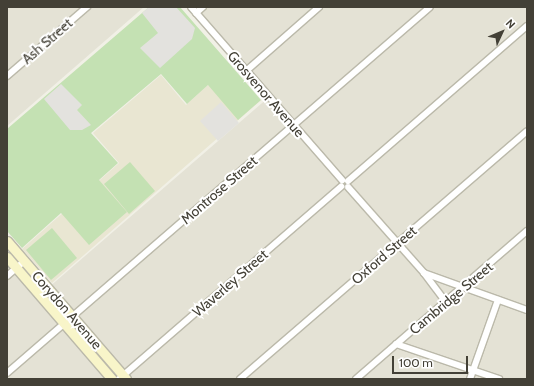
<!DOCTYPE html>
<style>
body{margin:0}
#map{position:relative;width:534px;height:386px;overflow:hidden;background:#f1f0e6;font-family:Cabin,sans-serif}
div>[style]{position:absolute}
.residential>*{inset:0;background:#e4e2d5}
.education>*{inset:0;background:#e9e6d2}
.green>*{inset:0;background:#c4e1b3}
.parking>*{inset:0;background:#e3e2de}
.roads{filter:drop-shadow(1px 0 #bbb9aa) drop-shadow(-1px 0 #bbb9aa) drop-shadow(0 1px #bbb9aa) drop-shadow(0 -1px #bbb9aa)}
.minor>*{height:6px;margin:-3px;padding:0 3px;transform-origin:3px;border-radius:3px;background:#fff}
.secondary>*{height:9px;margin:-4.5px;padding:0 4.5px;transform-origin:4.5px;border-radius:4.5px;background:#f8f5c9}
span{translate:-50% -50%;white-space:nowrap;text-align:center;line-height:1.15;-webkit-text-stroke:4px #fff;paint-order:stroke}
.street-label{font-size:14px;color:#434036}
.frame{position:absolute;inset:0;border:8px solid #434036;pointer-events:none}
.north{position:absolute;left:482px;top:12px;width:40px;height:40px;-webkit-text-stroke:3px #fff;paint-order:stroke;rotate:46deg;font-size:11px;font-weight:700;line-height:16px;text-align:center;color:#434036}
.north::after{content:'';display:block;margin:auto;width:14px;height:18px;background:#434036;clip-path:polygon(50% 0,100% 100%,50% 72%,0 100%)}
.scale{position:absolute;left:392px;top:356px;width:76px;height:18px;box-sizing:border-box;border:2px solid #434036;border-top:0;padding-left:5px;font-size:12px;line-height:14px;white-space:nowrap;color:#434036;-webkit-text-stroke:3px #fff;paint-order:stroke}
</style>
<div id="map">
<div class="residential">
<div style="clip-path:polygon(7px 7px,144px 7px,7px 126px)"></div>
<div style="clip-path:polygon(191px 7px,527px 7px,527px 379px,126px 379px,48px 288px,269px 97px)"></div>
<div style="clip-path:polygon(7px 257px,112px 379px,7px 379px)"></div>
</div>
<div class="education">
<div style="clip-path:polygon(161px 75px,186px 105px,208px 85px,261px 100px,52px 283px,22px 249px,119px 163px,93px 133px)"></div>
</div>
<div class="green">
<div style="clip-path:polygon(149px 7px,180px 7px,261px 100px,238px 120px,208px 85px,187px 104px,161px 74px,91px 133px,118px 163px,99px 180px,127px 212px,89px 245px,61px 213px,22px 248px,7px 231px,7px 129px)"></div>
<div style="clip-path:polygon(130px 162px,155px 191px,129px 214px,104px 184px)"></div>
<div style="clip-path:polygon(52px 228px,77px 258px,51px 280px,26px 250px)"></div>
</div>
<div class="parking">
<div style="clip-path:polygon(149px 7px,176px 7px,195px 28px,192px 39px,160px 68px,140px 48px,158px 33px,142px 13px)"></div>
<div style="clip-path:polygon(61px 84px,82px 105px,77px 110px,91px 125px,82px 130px,70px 130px,44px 99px)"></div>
<div style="clip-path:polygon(221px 102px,239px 123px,218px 141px,200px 121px)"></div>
</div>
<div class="roads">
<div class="minor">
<div style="left:191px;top:7px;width:230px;rotate:48.9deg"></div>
<div style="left:196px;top:13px;width:9px;rotate:-41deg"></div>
<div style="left:246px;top:71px;width:97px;rotate:-41.2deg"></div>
<div style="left:7px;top:76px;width:106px;rotate:-40.8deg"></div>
<div style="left:348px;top:181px;width:237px;rotate:-40.9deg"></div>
<div style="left:348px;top:187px;width:115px;rotate:48.5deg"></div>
<div style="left:424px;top:273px;width:109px;rotate:19.8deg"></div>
<div style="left:424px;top:273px;width:36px;rotate:53deg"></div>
<div style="left:7px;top:276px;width:23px;rotate:-41deg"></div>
<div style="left:396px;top:344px;width:109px;rotate:18.8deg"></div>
<div style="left:7px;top:373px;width:559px;rotate:-40.87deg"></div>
<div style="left:119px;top:379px;width:294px;rotate:-40.9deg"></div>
<div style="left:240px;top:379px;width:379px;rotate:-40.8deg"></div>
<div style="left:356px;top:379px;width:226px;rotate:-40.9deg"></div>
<div style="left:470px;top:379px;width:84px;rotate:-70.5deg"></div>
</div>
<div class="secondary">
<div style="left:7px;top:241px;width:182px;rotate:49.2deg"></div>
<div style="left:7px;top:257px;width:161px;rotate:49.3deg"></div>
</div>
</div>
<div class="street-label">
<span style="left:47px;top:41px;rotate:-41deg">Ash Street</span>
<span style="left:266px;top:94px;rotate:49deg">Grosvenor Avenue</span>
<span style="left:219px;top:190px;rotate:-41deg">Montrose Street</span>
<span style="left:384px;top:255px;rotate:-41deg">Oxford Street</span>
<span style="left:230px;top:283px;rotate:-41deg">Waverley Street</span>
<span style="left:451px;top:298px;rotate:-40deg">Cambridge Street</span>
<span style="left:67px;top:310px;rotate:49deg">Corydon Avenue</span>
</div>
<div class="frame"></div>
<div class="north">N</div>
<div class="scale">100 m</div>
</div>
